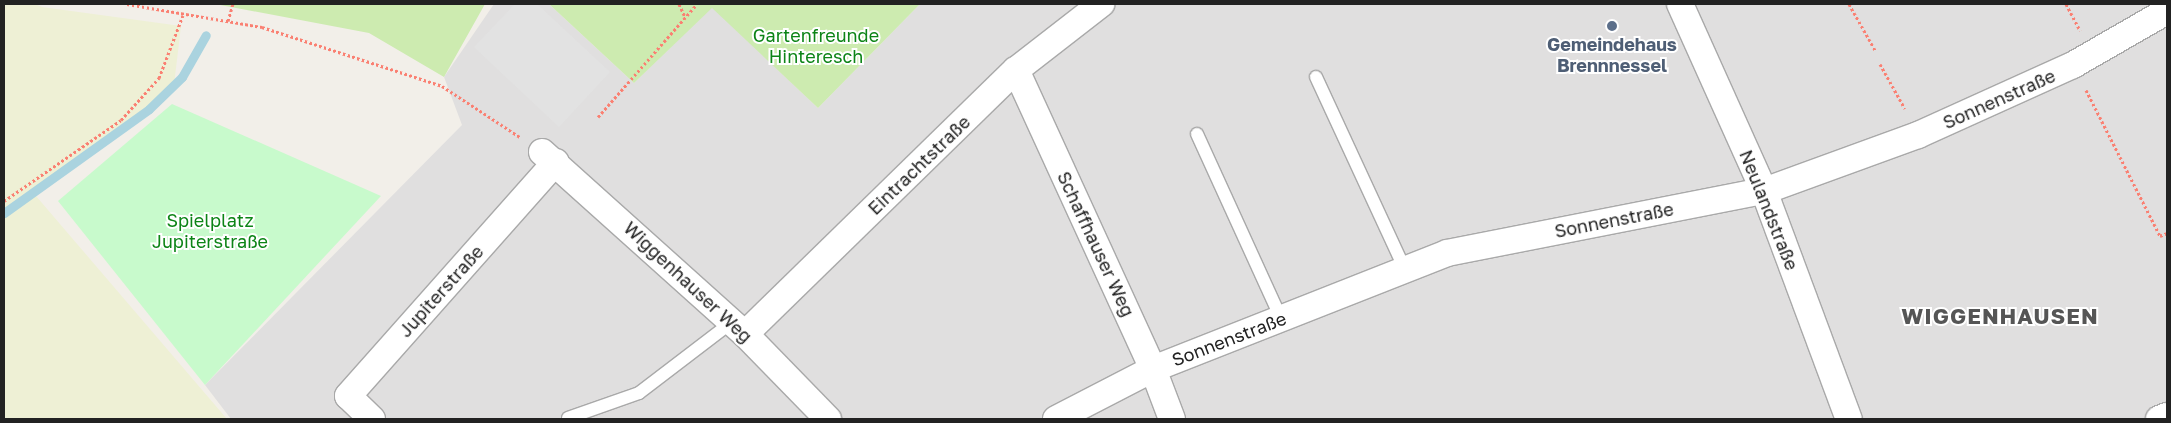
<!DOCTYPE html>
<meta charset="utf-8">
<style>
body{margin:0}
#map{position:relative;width:2171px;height:423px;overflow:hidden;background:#f2efe9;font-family:"Golos Text",sans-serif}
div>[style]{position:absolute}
.residential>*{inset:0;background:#e0dfdf}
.farmland>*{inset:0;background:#eef0d5}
.grass>*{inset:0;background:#cdebb0}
.park>*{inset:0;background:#c8facc}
.parking>*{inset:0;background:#e2e2e2}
.stream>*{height:9px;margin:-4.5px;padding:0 4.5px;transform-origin:4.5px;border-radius:4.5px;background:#aad3df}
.path>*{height:3px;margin-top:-1.5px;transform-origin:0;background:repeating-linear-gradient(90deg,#fa8072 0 2.5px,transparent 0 5px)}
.roads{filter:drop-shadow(1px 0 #a9a9a9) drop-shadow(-1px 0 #a9a9a9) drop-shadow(0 1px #a9a9a9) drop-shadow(0 -1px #a9a9a9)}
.service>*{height:12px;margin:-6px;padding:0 6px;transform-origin:6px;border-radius:6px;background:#fff}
.minor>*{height:26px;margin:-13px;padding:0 13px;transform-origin:13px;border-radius:13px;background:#fff}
.dots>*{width:14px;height:14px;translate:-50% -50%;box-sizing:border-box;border:2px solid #fff;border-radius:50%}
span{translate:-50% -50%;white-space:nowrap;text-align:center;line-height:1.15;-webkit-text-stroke:4px #fff;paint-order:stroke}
.park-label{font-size:18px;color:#0c8416}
.service-label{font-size:18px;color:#4e5e75;font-weight:700}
.street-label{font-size:18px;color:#222}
.district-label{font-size:22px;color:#555;font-weight:700;letter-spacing:1px}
.frame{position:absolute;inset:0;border:5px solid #222;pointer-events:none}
</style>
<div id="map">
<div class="residential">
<div style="clip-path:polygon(494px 4px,549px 4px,634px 83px,712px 7px,818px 108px,920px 4px,2167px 4px,2167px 419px,231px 419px,205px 385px,462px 125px,444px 77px)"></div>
</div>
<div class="farmland">
<div style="clip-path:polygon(4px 4px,35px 4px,42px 7px,181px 26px,174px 85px,36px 196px,227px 419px,4px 419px)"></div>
</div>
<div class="grass">
<div style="clip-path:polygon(215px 4px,485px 4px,444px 77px,369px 33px)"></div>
<div style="clip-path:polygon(549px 4px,920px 4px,818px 108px,712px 8px,634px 83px)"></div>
</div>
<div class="park">
<div style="clip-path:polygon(172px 104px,381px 196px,205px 385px,58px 201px)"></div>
</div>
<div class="parking">
<div style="clip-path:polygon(515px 4px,537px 4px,610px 72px,559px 127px,474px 47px)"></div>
</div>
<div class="stream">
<div style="left:4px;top:213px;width:178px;rotate:-35.6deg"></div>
<div style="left:149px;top:109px;width:46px;rotate:-44.1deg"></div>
<div style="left:182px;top:77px;width:48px;rotate:-60.3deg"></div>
</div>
<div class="path">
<div style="left:127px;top:4px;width:137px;rotate:9.7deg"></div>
<div style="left:262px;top:27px;width:189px;rotate:18.1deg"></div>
<div style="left:442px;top:86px;width:93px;rotate:33.2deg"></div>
<div style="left:679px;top:4px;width:14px;rotate:65deg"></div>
<div style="left:1849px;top:4px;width:53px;rotate:60.5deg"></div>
<div style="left:2066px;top:4px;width:30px;rotate:62deg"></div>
<div style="left:228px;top:21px;width:18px;rotate:-74deg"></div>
<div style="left:1880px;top:64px;width:51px;rotate:60.9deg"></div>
<div style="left:2086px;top:90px;width:164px;rotate:63.1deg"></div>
<div style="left:2160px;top:236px;width:8px;rotate:-23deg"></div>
<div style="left:598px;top:117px;width:150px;rotate:-48.8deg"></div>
<div style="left:4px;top:201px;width:142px;rotate:-34.7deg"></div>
<div style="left:121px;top:120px;width:57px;rotate:-47.9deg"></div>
<div style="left:159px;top:78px;width:67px;rotate:-69.1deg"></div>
</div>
<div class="roads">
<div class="service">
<div style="left:1316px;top:77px;width:213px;rotate:65.2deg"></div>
<div style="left:1197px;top:134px;width:202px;rotate:65.5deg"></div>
<div style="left:568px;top:418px;width:75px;rotate:-19.4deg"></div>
<div style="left:639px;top:393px;width:117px;rotate:-37.4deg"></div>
</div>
<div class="minor">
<div style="left:1680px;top:4px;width:205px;rotate:65.8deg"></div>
<div style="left:1764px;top:191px;width:243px;rotate:69.6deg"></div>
<div style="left:1016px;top:70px;width:329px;rotate:65.4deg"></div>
<div style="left:1153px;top:369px;width:53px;rotate:69.2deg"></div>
<div style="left:542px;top:152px;width:273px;rotate:41.9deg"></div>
<div style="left:745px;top:334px;width:119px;rotate:45.7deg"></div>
<div style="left:745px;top:334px;width:378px;rotate:-44.3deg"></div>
<div style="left:1016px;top:70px;width:108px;rotate:-37.8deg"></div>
<div style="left:372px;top:419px;width:33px;rotate:-136deg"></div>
<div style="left:348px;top:396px;width:313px;rotate:-48.4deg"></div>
<div style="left:1056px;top:419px;width:109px;rotate:-27.3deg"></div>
<div style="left:1153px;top:369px;width:316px;rotate:-21.5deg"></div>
<div style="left:1447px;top:253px;width:323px;rotate:-11.1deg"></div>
<div style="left:1764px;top:191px;width:164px;rotate:-20deg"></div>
<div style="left:1918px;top:135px;width:170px;rotate:-24.3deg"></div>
<div style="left:2073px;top:65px;width:108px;rotate:-29.9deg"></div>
<div style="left:2159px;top:419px;width:9px;rotate:-21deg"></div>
</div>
</div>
<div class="dots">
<div style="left:1612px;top:26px;background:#5c6f8a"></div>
</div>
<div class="park-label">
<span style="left:816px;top:46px">Gartenfreunde<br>Hinteresch</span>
<span style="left:210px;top:231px">Spielplatz<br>Jupiterstraße</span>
</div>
<div class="service-label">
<span style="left:1612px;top:55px">Gemeindehaus<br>Brennnessel</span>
</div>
<div class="street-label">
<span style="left:1999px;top:99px;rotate:-24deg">Sonnenstraße</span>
<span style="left:919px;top:165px;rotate:-44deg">Eintrachtstraße</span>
<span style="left:1769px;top:210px;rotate:68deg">Neulandstraße</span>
<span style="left:1614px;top:220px;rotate:-11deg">Sonnenstraße</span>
<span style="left:1096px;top:244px;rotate:65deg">Schaffhauser Weg</span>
<span style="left:688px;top:282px;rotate:43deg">Wiggenhauser Weg</span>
<span style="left:441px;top:291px;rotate:-48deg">Jupiterstraße</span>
<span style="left:1229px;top:339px;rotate:-21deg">Sonnenstraße</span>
</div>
<div class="district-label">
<span style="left:2000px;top:316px">WIGGENHAUSEN</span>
</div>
<div class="frame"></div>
</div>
